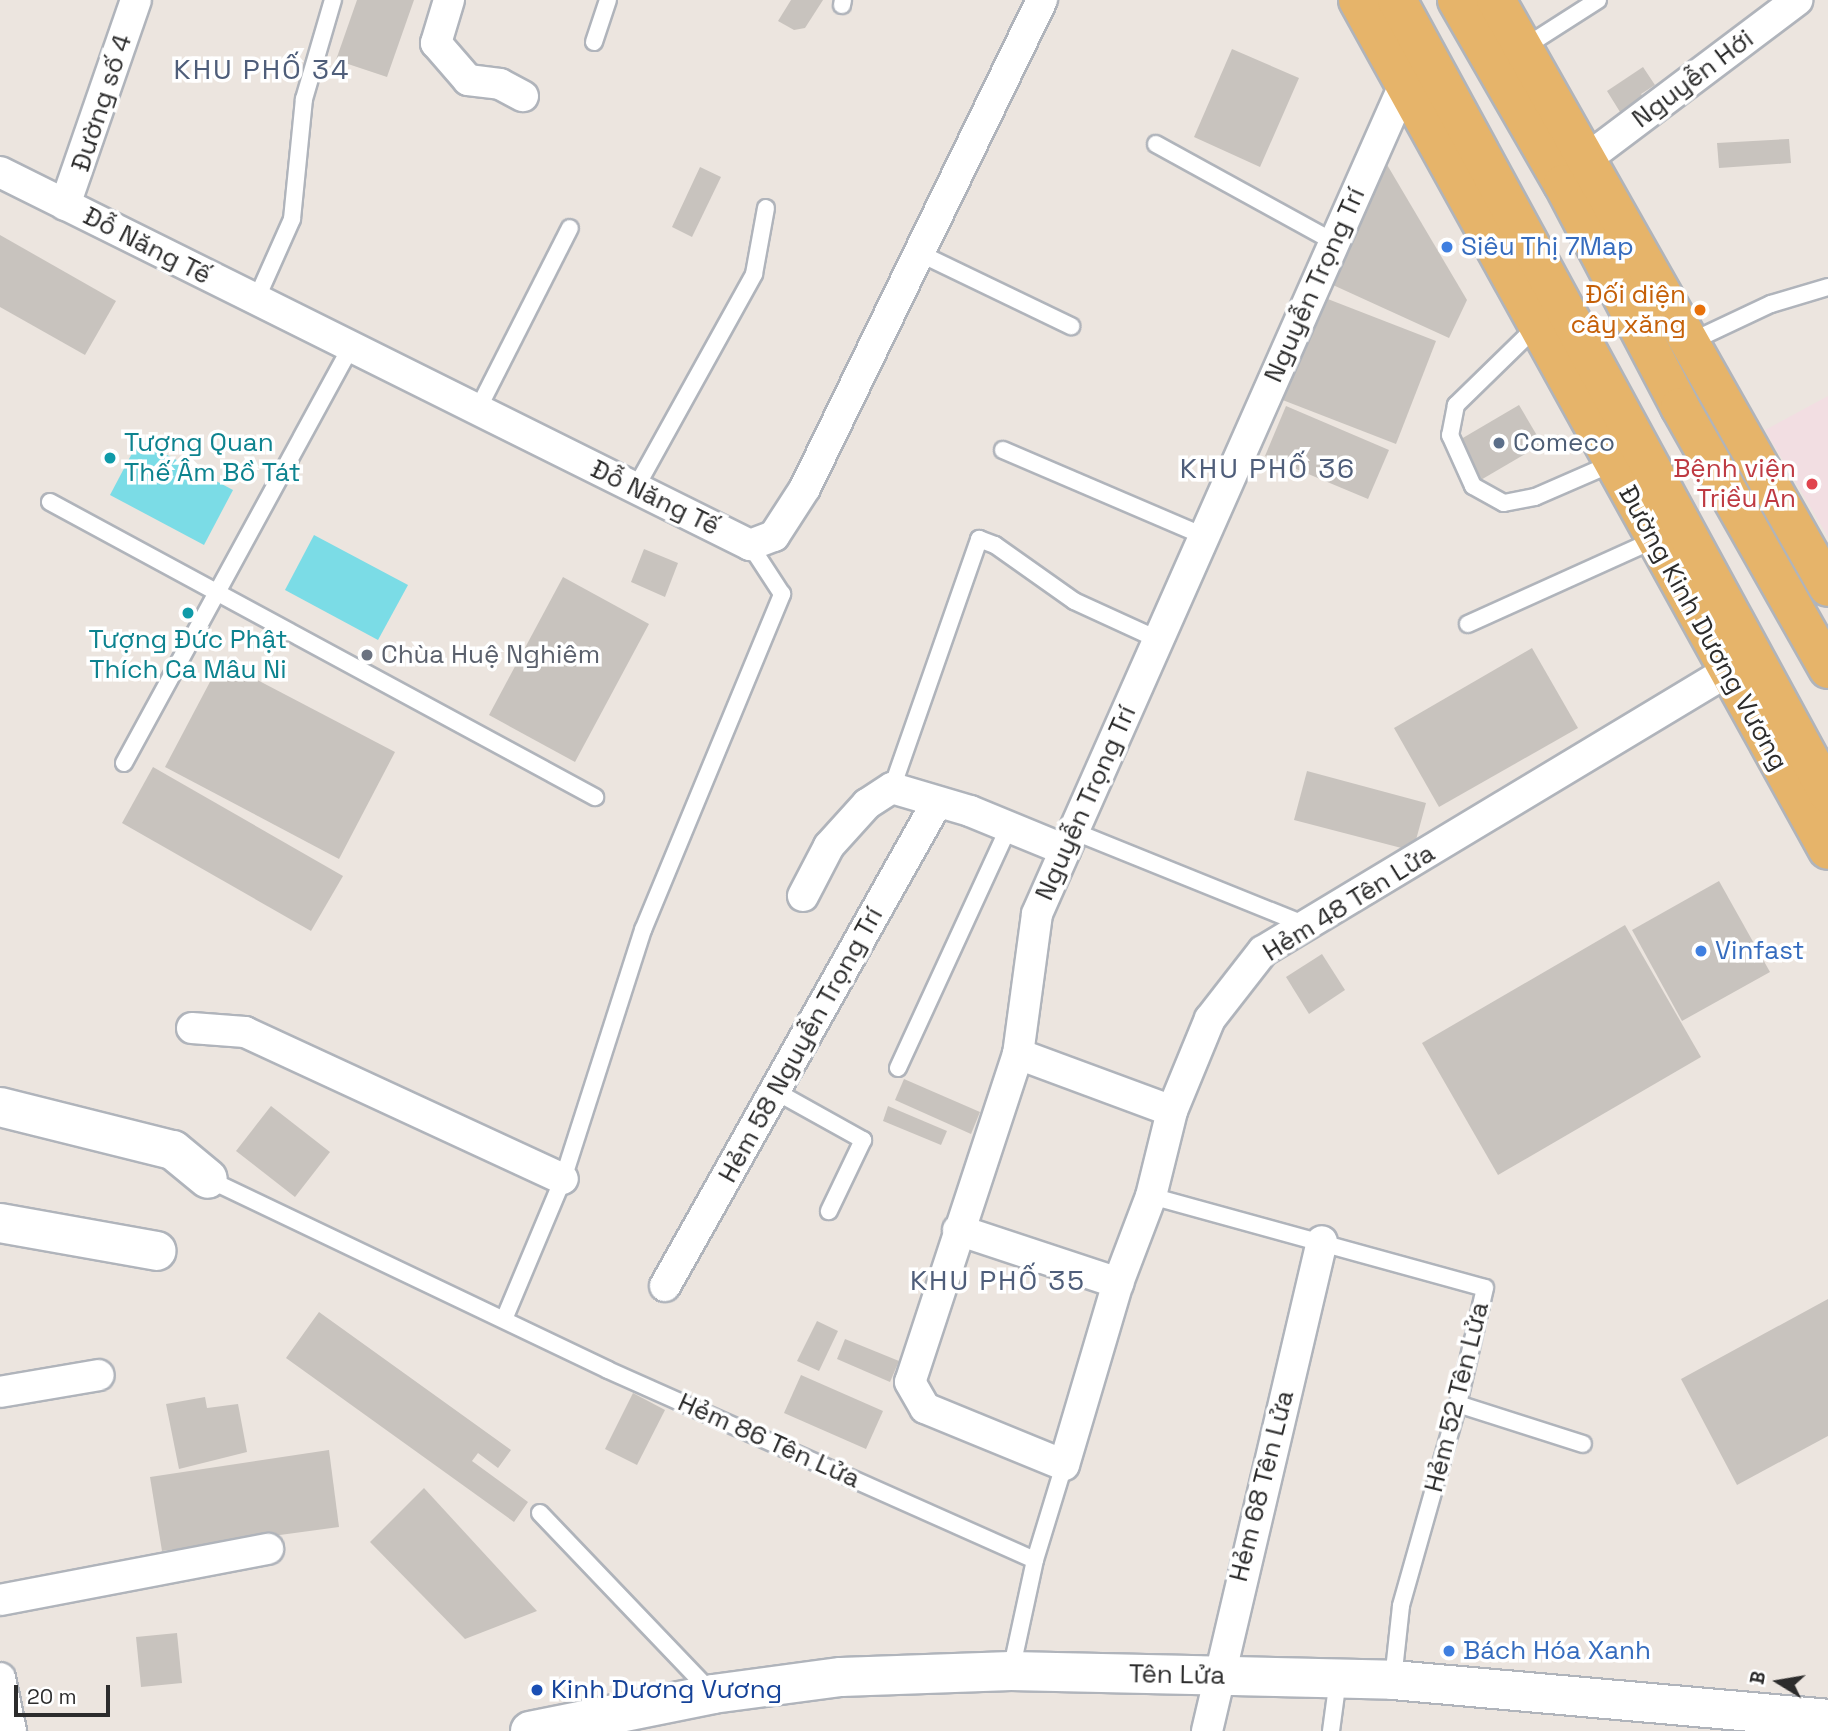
<!DOCTYPE html>
<meta charset="utf-8">
<style>
body{margin:0}
#map{position:relative;width:1828px;height:1731px;overflow:hidden;background:#ece5df;font-family:"Space Grotesk",sans-serif}
div>[style]{position:absolute}
.medical>*{inset:0;background:#f2dee2}
.water>*{inset:0;background:#7bdce6}
.building>*{inset:0;background:#c8c3be}
.roads{filter:drop-shadow(2px 0 #b0b4bb) drop-shadow(-2px 0 #b0b4bb) drop-shadow(0 2px #b0b4bb) drop-shadow(0 -2px #b0b4bb)}
.lane>*{height:16px;margin:-8px;padding:0 8px;transform-origin:8px;border-radius:8px;background:#fff}
.street>*{height:30px;margin:-15px;padding:0 15px;transform-origin:15px;border-radius:15px;background:#fff}
.secondary>*{height:38px;margin:-19px;padding:0 19px;transform-origin:19px;border-radius:19px;background:#fff}
.primary>*{height:38px;margin:-19px;padding:0 19px;transform-origin:19px;border-radius:19px;background:#e6b46a}
.dots>*{width:19px;height:19px;translate:-50% -50%;box-sizing:border-box;border:4px solid #fff;border-radius:50%}
span{translate:-50% -50%;white-space:nowrap;text-align:center;line-height:1.15;-webkit-text-stroke:7px #fff;paint-order:stroke}
.street-label{font-size:26px;color:#2c2c2c}
.shop-label{font-size:26px;color:#366cbe}
.left{translate:0 -50%;text-align:left}
.food-label{font-size:26px;color:#c56008}
.right{translate:-100% -50%;text-align:right}
.culture-label{font-size:26px;color:#0d838f}
.service-label{font-size:26px;color:#4e5e75}
.health-label{font-size:26px;color:#be3a42}
.worship-label{font-size:26px;color:#5b616d}
.transit-label{font-size:26px;color:#164399}
.neighbourhood-label{font-size:28px;color:#4f5e7a;letter-spacing:2px}
.north{position:absolute;left:1744px;top:1647px;width:70px;height:70px;-webkit-text-stroke:5px #fff;paint-order:stroke;rotate:281deg;font-size:19px;font-weight:700;line-height:28px;text-align:center;color:#2c2c2c}
.north::after{content:'';display:block;margin:auto;width:24px;height:32px;background:#2c2c2c;clip-path:polygon(50% 0,100% 100%,50% 72%,0 100%)}
.scale{position:absolute;left:14px;top:1685px;width:96px;height:32px;box-sizing:border-box;border:4px solid #2c2c2c;border-top:0;padding-left:9px;font-size:21px;line-height:24px;white-space:nowrap;color:#2c2c2c;-webkit-text-stroke:5px #fff;paint-order:stroke}
</style>
<div id="map">
<div class="medical">
<div style="clip-path:polygon(1828px 396px,1828px 537px,1765px 430px)"></div>
</div>
<div class="water">
<div style="clip-path:polygon(139px 440px,233px 490px,204px 545px,110px 495px)"></div>
<div style="clip-path:polygon(314px 535px,408px 585px,378px 640px,285px 590px)"></div>
</div>
<div class="building">
<div style="clip-path:polygon(357px 0,414px 0,387px 77px,336px 60px)"></div>
<div style="clip-path:polygon(791px 0,823px 0,805px 28px,794px 30px,778px 21px)"></div>
<div style="clip-path:polygon(1232px 49px,1299px 78px,1260px 167px,1194px 137px)"></div>
<div style="clip-path:polygon(1643px 67px,1655px 85px,1641px 94px,1649px 104px,1625px 120px,1607px 91px)"></div>
<div style="clip-path:polygon(1789px 139px,1791px 163px,1719px 168px,1717px 143px)"></div>
<div style="clip-path:polygon(1386px 163px,1467px 300px,1449px 338px,1333px 285px)"></div>
<div style="clip-path:polygon(700px 167px,721px 177px,692px 237px,672px 227px)"></div>
<div style="clip-path:polygon(0 235px,116px 301px,85px 355px,0 307px)"></div>
<div style="clip-path:polygon(1320px 296px,1436px 341px,1396px 444px,1280px 399px)"></div>
<div style="clip-path:polygon(1519px 405px,1542px 444px,1479px 481px,1456px 442px)"></div>
<div style="clip-path:polygon(1286px 406px,1389px 450px,1368px 499px,1265px 456px)"></div>
<div style="clip-path:polygon(644px 549px,678px 563px,665px 597px,631px 582px)"></div>
<div style="clip-path:polygon(563px 577px,649px 624px,575px 762px,489px 715px)"></div>
<div style="clip-path:polygon(1532px 648px,1578px 728px,1439px 807px,1394px 728px)"></div>
<div style="clip-path:polygon(221px 661px,395px 752px,339px 859px,165px 767px)"></div>
<div style="clip-path:polygon(153px 767px,343px 876px,311px 931px,122px 823px)"></div>
<div style="clip-path:polygon(1307px 771px,1426px 803px,1413px 851px,1294px 820px)"></div>
<div style="clip-path:polygon(1719px 881px,1770px 972px,1682px 1021px,1632px 930px)"></div>
<div style="clip-path:polygon(1625px 925px,1701px 1057px,1498px 1175px,1422px 1043px)"></div>
<div style="clip-path:polygon(1322px 954px,1345px 990px,1309px 1014px,1286px 977px)"></div>
<div style="clip-path:polygon(904px 1079px,980px 1112px,971px 1134px,895px 1100px)"></div>
<div style="clip-path:polygon(271px 1106px,330px 1152px,295px 1197px,236px 1151px)"></div>
<div style="clip-path:polygon(888px 1106px,947px 1131px,941px 1145px,883px 1121px)"></div>
<div style="clip-path:polygon(1828px 1299px,1828px 1436px,1737px 1485px,1681px 1379px)"></div>
<div style="clip-path:polygon(319px 1312px,511px 1450px,498px 1468px,478px 1453px,472px 1461px,528px 1502px,514px 1522px,286px 1358px)"></div>
<div style="clip-path:polygon(817px 1321px,838px 1331px,819px 1371px,797px 1361px)"></div>
<div style="clip-path:polygon(845px 1339px,899px 1361px,890px 1382px,837px 1359px)"></div>
<div style="clip-path:polygon(801px 1375px,883px 1411px,866px 1449px,784px 1413px)"></div>
<div style="clip-path:polygon(633px 1393px,665px 1410px,637px 1465px,605px 1449px)"></div>
<div style="clip-path:polygon(205px 1397px,207px 1408px,238px 1404px,247px 1452px,179px 1469px,166px 1404px)"></div>
<div style="clip-path:polygon(329px 1450px,339px 1527px,162px 1551px,150px 1477px)"></div>
<div style="clip-path:polygon(424px 1488px,537px 1611px,465px 1639px,370px 1542px)"></div>
<div style="clip-path:polygon(177px 1633px,182px 1683px,141px 1687px,136px 1637px)"></div>
</div>
<div class="roads">
<div class="lane">
<div style="left:842px;top:5px;width:5px;rotate:-79deg"></div>
<div style="left:594px;top:42px;width:44px;rotate:-71.6deg"></div>
<div style="left:1523px;top:48px;width:89px;rotate:-32.6deg"></div>
<div style="left:1156px;top:144px;width:203px;rotate:28.8deg"></div>
<div style="left:919px;top:253px;width:169px;rotate:25.7deg"></div>
<div style="left:256px;top:300px;width:89px;rotate:-66deg"></div>
<div style="left:292px;top:219px;width:121px;rotate:-84.3deg"></div>
<div style="left:304px;top:99px;width:103px;rotate:-73.7deg"></div>
<div style="left:1538px;top:325px;width:115px;rotate:135.7deg"></div>
<div style="left:1456px;top:405px;width:31px;rotate:101deg"></div>
<div style="left:1450px;top:435px;width:56px;rotate:65.7deg"></div>
<div style="left:1473px;top:486px;width:35px;rotate:29deg"></div>
<div style="left:1504px;top:503px;width:32px;rotate:-11deg"></div>
<div style="left:1535px;top:497px;width:83px;rotate:-23.5deg"></div>
<div style="left:1688px;top:343px;width:92px;rotate:-25.2deg"></div>
<div style="left:1771px;top:304px;width:59px;rotate:-16.6deg"></div>
<div style="left:477px;top:411px;width:205px;rotate:-63.1deg"></div>
<div style="left:1003px;top:450px;width:219px;rotate:23.2deg"></div>
<div style="left:635px;top:489px;width:246px;rotate:-61deg"></div>
<div style="left:754px;top:274px;width:67px;rotate:-79.7deg"></div>
<div style="left:50px;top:502px;width:620px;rotate:28.43deg"></div>
<div style="left:1468px;top:624px;width:204px;rotate:-24.3deg"></div>
<div style="left:124px;top:763px;width:472px;rotate:-61.4deg"></div>
<div style="left:892px;top:788px;width:264px;rotate:-70.7deg"></div>
<div style="left:979px;top:539px;width:17px;rotate:21deg"></div>
<div style="left:995px;top:545px;width:97px;rotate:35.3deg"></div>
<div style="left:1074px;top:601px;width:91px;rotate:24.6deg"></div>
<div style="left:1073px;top:831px;width:251px;rotate:22deg"></div>
<div style="left:898px;top:1068px;width:265px;rotate:-65.3deg"></div>
<div style="left:775px;top:1091px;width:101px;rotate:29.1deg"></div>
<div style="left:863px;top:1140px;width:79px;rotate:115.6deg"></div>
<div style="left:208px;top:1179px;width:443px;rotate:25.5deg"></div>
<div style="left:608px;top:1370px;width:467px;rotate:24deg"></div>
<div style="left:1151px;top:1196px;width:346px;rotate:15.4deg"></div>
<div style="left:1485px;top:1288px;width:119px;rotate:103.1deg"></div>
<div style="left:1458px;top:1404px;width:210px;rotate:105.8deg"></div>
<div style="left:1401px;top:1606px;width:74px;rotate:96.2deg"></div>
<div style="left:505px;top:1317px;width:150px;rotate:-67.2deg"></div>
<div style="left:563px;top:1179px;width:262px;rotate:-72.2deg"></div>
<div style="left:643px;top:930px;width:364px;rotate:-67.5deg"></div>
<div style="left:782px;top:594px;width:59px;rotate:-123.1deg"></div>
<div style="left:1458px;top:1404px;width:131px;rotate:17.7deg"></div>
<div style="left:540px;top:1513px;width:248px;rotate:46.3deg"></div>
<div style="left:1011px;top:1671px;width:114px;rotate:-77.8deg"></div>
<div style="left:1035px;top:1560px;width:99px;rotate:-73deg"></div>
<div style="left:1331px;top:1731px;width:52px;rotate:-82.3deg"></div>
</div>
<div class="street">
<div style="left:449px;top:0;width:45px;rotate:106.8deg"></div>
<div style="left:436px;top:43px;width:49px;rotate:49.1deg"></div>
<div style="left:468px;top:80px;width:32px;rotate:7deg"></div>
<div style="left:500px;top:84px;width:26px;rotate:28deg"></div>
<div style="left:1405px;top:83px;width:909px;rotate:113.89deg"></div>
<div style="left:1037px;top:914px;width:141px;rotate:97.7deg"></div>
<div style="left:1018px;top:1054px;width:345px;rotate:108.2deg"></div>
<div style="left:910px;top:1382px;width:30px;rotate:60deg"></div>
<div style="left:925px;top:1408px;width:150px;rotate:22.3deg"></div>
<div style="left:1064px;top:1465px;width:190px;rotate:-73.5deg"></div>
<div style="left:1118px;top:1283px;width:93px;rotate:-69.2deg"></div>
<div style="left:1151px;top:1196px;width:88px;rotate:-76.1deg"></div>
<div style="left:1172px;top:1111px;width:100px;rotate:-67.6deg"></div>
<div style="left:1210px;top:1019px;width:86px;rotate:-52.1deg"></div>
<div style="left:1263px;top:951px;width:543px;rotate:-31.05deg"></div>
<div style="left:1589px;top:157px;width:261px;rotate:-37deg"></div>
<div style="left:0;top:172px;width:838px;rotate:26.44deg"></div>
<div style="left:750px;top:545px;width:26px;rotate:-21deg"></div>
<div style="left:774px;top:536px;width:57px;rotate:-57.1deg"></div>
<div style="left:805px;top:488px;width:543px;rotate:-64.1deg"></div>
<div style="left:65px;top:205px;width:217px;rotate:-70.9deg"></div>
<div style="left:803px;top:896px;width:56px;rotate:-62.5deg"></div>
<div style="left:829px;top:846px;width:57px;rotate:-47.9deg"></div>
<div style="left:867px;top:804px;width:30px;rotate:-33deg"></div>
<div style="left:892px;top:788px;width:81px;rotate:16.4deg"></div>
<div style="left:970px;top:811px;width:103px;rotate:22.3deg"></div>
<div style="left:192px;top:1028px;width:53px;rotate:4.3deg"></div>
<div style="left:245px;top:1032px;width:350px;rotate:24.8deg"></div>
<div style="left:1018px;top:1054px;width:164px;rotate:20.3deg"></div>
<div style="left:958px;top:1230px;width:169px;rotate:18.3deg"></div>
<div style="left:665px;top:1286px;width:553px;rotate:-60.65deg"></div>
<div style="left:0;top:1392px;width:100px;rotate:-9.7deg"></div>
<div style="left:0;top:1600px;width:273px;rotate:-10.8deg"></div>
<div style="left:0;top:1678px;width:54px;rotate:78.3deg"></div>
<div style="left:1207px;top:1731px;width:503px;rotate:-76.79deg"></div>
</div>
<div class="secondary">
<div style="left:0;top:1107px;width:178px;rotate:14deg"></div>
<div style="left:173px;top:1150px;width:45px;rotate:39.6deg"></div>
<div style="left:0;top:1223px;width:159px;rotate:10.1deg"></div>
<div style="left:530px;top:1731px;width:187px;rotate:-11.4deg"></div>
<div style="left:713px;top:1694px;width:129px;rotate:-7.6deg"></div>
<div style="left:841px;top:1677px;width:170px;rotate:-2deg"></div>
<div style="left:1011px;top:1671px;width:382px;rotate:1.3deg"></div>
<div style="left:1393px;top:1680px;width:437px;rotate:5.1deg"></div>
</div>
<div class="primary">
<div style="left:1358px;top:0;width:971px;rotate:61.06deg"></div>
<div style="left:1397px;top:0;width:903px;rotate:61.48deg"></div>
<div style="left:1457px;top:0;width:212px;rotate:60.1deg"></div>
<div style="left:1563px;top:184px;width:252px;rotate:62.3deg"></div>
<div style="left:1680px;top:407px;width:301px;rotate:60.5deg"></div>
<div style="left:1496px;top:0;width:674px;rotate:60.51deg"></div>
</div>
</div>
<div class="dots">
<div style="left:1447px;top:247px;background:#3f7fe0"></div>
<div style="left:1700px;top:310px;background:#e8710a"></div>
<div style="left:1499px;top:443px;background:#5c6f8a"></div>
<div style="left:110px;top:458px;background:#0f9aa8"></div>
<div style="left:1812px;top:484px;background:#e0444e"></div>
<div style="left:188px;top:613px;background:#0f9aa8"></div>
<div style="left:367px;top:655px;background:#6b7280"></div>
<div style="left:1701px;top:951px;background:#3f7fe0"></div>
<div style="left:1449px;top:1651px;background:#3f7fe0"></div>
<div style="left:537px;top:1690px;background:#1a4fb4"></div>
</div>
<div class="street-label">
<span style="left:1693px;top:79px;rotate:-37deg">Nguyễn Hới</span>
<span style="left:102px;top:103px;rotate:-72deg">Đường số 4</span>
<span style="left:147px;top:246px;rotate:27deg">Đỗ Năng Tế</span>
<span style="left:1315px;top:285px;rotate:-66deg">Nguyễn Trọng Trí</span>
<span style="left:655px;top:498px;rotate:26deg">Đỗ Năng Tế</span>
<span style="left:1703px;top:628px;rotate:61deg">Đường Kinh Dương Vương</span>
<span style="left:1086px;top:803px;rotate:-66deg">Nguyễn Trọng Trí</span>
<span style="left:1349px;top:903px;rotate:-32deg">Hẻm 48 Tên Lửa</span>
<span style="left:801px;top:1045px;rotate:-61deg">Hẻm 58 Nguyễn Trọng Trí</span>
<span style="left:1457px;top:1397px;rotate:-76deg">Hẻm 52 Tên Lửa</span>
<span style="left:769px;top:1441px;rotate:24deg">Hẻm 86 Tên Lửa</span>
<span style="left:1262px;top:1486px;rotate:-76deg">Hẻm 68 Tên Lửa</span>
<span style="left:1177px;top:1675px;rotate:1deg">Tên Lửa</span>
</div>
<div class="shop-label">
<span class="left" style="left:1461px;top:247px">Siêu Thị 7Map</span>
<span class="left" style="left:1715px;top:951px">Vinfast</span>
<span class="left" style="left:1463px;top:1651px">Bách Hóa Xanh</span>
</div>
<div class="food-label">
<span class="right" style="left:1686px;top:310px">Đối diện<br>cây xăng</span>
</div>
<div class="culture-label">
<span class="left" style="left:124px;top:458px">Tượng Quan<br>Thế Âm Bồ Tát</span>
<span style="left:188px;top:655px">Tượng Đức Phật<br>Thích Ca Mâu Ni</span>
</div>
<div class="service-label">
<span class="left" style="left:1513px;top:443px">Comeco</span>
</div>
<div class="health-label">
<span class="right" style="left:1796px;top:484px">Bệnh viện<br>Triều An</span>
</div>
<div class="worship-label">
<span class="left" style="left:381px;top:655px">Chùa Huệ Nghiêm</span>
</div>
<div class="transit-label">
<span class="left" style="left:551px;top:1690px">Kinh Dương Vương</span>
</div>
<div class="neighbourhood-label">
<span style="left:262px;top:69px">KHU PHỐ 34</span>
<span style="left:1268px;top:468px">KHU PHỐ 36</span>
<span style="left:998px;top:1280px">KHU PHỐ 35</span>
</div>
<div class="north">B</div>
<div class="scale">20 m</div>
</div>
